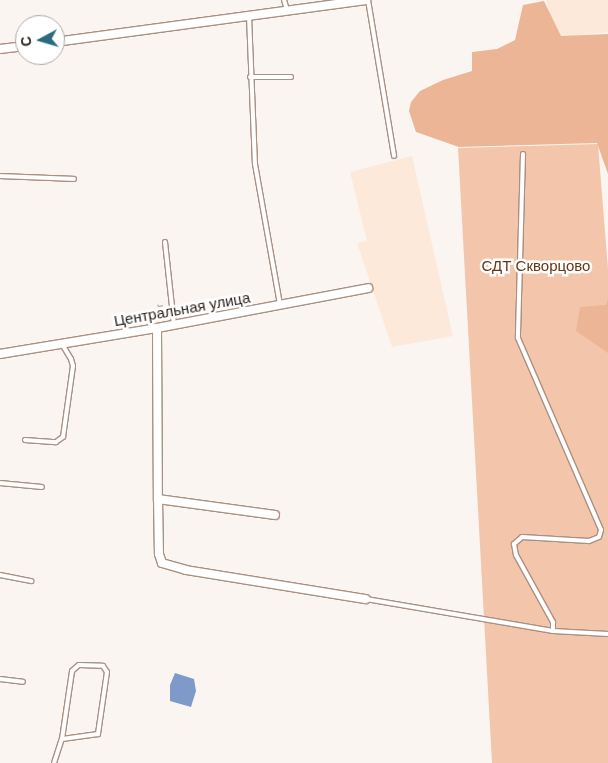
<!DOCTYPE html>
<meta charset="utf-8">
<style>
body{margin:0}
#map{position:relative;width:608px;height:763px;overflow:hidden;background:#fbf5f2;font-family:Arial,sans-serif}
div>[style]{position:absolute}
.industrial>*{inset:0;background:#fde9d9}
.green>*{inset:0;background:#f3c6ab}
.forest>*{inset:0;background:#ebb596}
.water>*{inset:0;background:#7d9ac8}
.path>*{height:1px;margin-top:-0.5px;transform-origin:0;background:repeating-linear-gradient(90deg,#a59d99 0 5px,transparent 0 7.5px)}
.roads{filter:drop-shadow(1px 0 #a99081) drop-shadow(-1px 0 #a99081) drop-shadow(0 1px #a99081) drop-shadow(0 -1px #a99081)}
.service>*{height:4px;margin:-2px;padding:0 2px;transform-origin:2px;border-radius:2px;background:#fff}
.minor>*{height:8px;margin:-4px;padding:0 4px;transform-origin:4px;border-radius:4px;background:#fff}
span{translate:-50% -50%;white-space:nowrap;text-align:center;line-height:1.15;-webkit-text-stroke:5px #fff;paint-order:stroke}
.park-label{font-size:15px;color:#673513}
.street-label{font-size:15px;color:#2d231d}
.north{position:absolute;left:15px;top:15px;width:50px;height:50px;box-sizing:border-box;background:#fff;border:1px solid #aba7a5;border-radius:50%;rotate:264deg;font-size:14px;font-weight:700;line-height:20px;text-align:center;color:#2d231d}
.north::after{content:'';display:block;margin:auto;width:18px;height:22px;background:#2a6b7e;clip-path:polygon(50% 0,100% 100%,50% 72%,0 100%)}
</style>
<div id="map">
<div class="industrial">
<div style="clip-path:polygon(546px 0,608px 0,608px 32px,558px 38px)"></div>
<div style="clip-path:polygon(412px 156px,453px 336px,392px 347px,357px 243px,367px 241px,350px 172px)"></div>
</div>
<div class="green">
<div style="clip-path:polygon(598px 144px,608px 269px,608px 763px,492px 763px,458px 148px)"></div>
</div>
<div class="forest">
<div style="clip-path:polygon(544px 1px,561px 36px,608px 34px,608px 174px,597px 143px,459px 147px,416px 132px,409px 111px,411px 102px,420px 91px,443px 80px,472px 71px,472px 52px,497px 49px,515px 40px,523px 5px)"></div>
<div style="clip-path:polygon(608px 299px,608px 353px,576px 331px,580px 307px,606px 305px)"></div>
</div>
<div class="water">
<div style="clip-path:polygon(175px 673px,194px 679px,196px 691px,191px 707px,170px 701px,170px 685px)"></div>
</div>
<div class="path">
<div style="left:158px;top:304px;width:2px;rotate:90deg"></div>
<div style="left:158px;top:306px;width:7px;rotate:-8deg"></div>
</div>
<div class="roads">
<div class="service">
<div style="left:284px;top:0;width:10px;rotate:73deg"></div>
<div style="left:368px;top:0;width:158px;rotate:80.5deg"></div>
<div style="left:249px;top:16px;width:148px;rotate:87.7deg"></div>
<div style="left:255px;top:164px;width:142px;rotate:79.9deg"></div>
<div style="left:250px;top:77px;width:41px"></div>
<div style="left:523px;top:154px;width:184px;rotate:91.6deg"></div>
<div style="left:518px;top:338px;width:209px;rotate:66.6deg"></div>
<div style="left:601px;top:530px;width:7px;rotate:106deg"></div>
<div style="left:599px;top:537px;width:11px;rotate:158deg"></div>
<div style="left:589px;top:541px;width:67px;rotate:-176.6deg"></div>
<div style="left:522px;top:537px;width:11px;rotate:139deg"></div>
<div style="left:514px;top:544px;width:11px;rotate:80deg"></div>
<div style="left:516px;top:555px;width:77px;rotate:61.1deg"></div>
<div style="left:553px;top:622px;width:9px;rotate:90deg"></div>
<div style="left:0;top:176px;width:74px;rotate:2.3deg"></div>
<div style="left:165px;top:242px;width:83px;rotate:83.8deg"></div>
<div style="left:25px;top:440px;width:31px;rotate:4deg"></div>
<div style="left:56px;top:442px;width:9px;rotate:-36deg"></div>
<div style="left:63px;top:437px;width:72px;rotate:-82deg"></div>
<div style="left:73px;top:366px;width:7px;rotate:-106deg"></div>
<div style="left:71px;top:359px;width:17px;rotate:-121deg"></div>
<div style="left:0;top:483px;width:42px;rotate:5.4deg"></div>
<div style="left:0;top:575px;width:32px;rotate:11deg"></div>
<div style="left:366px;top:599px;width:190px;rotate:9.7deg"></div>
<div style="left:553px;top:631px;width:55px;rotate:3.1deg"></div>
<div style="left:0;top:679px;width:23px;rotate:7deg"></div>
<div style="left:54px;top:763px;width:25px;rotate:-72deg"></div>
<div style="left:62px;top:739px;width:69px;rotate:-81.6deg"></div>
<div style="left:72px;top:671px;width:9px;rotate:-41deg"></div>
<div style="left:79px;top:665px;width:24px;rotate:2deg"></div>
<div style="left:103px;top:666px;width:7px;rotate:56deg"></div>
<div style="left:107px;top:672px;width:63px;rotate:98.3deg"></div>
<div style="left:98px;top:734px;width:36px;rotate:172deg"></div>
</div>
<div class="minor">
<div style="left:55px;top:42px;width:314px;rotate:-7.7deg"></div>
<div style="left:0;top:49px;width:25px;rotate:-7deg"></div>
<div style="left:157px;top:328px;width:171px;rotate:89.7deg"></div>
<div style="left:158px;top:499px;width:55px;rotate:89deg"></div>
<div style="left:159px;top:554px;width:9px;rotate:72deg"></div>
<div style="left:162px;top:563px;width:25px;rotate:16deg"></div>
<div style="left:186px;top:570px;width:182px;rotate:9.2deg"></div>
<div style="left:0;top:354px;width:159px;rotate:-9.4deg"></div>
<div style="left:157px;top:328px;width:215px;rotate:-10.7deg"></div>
<div style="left:158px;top:499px;width:118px;rotate:7.8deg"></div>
</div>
</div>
<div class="park-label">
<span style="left:536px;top:266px">СДТ Скворцово</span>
</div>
<div class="street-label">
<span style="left:182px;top:309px;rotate:-10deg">Центральная улица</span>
</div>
<div class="north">С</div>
</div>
